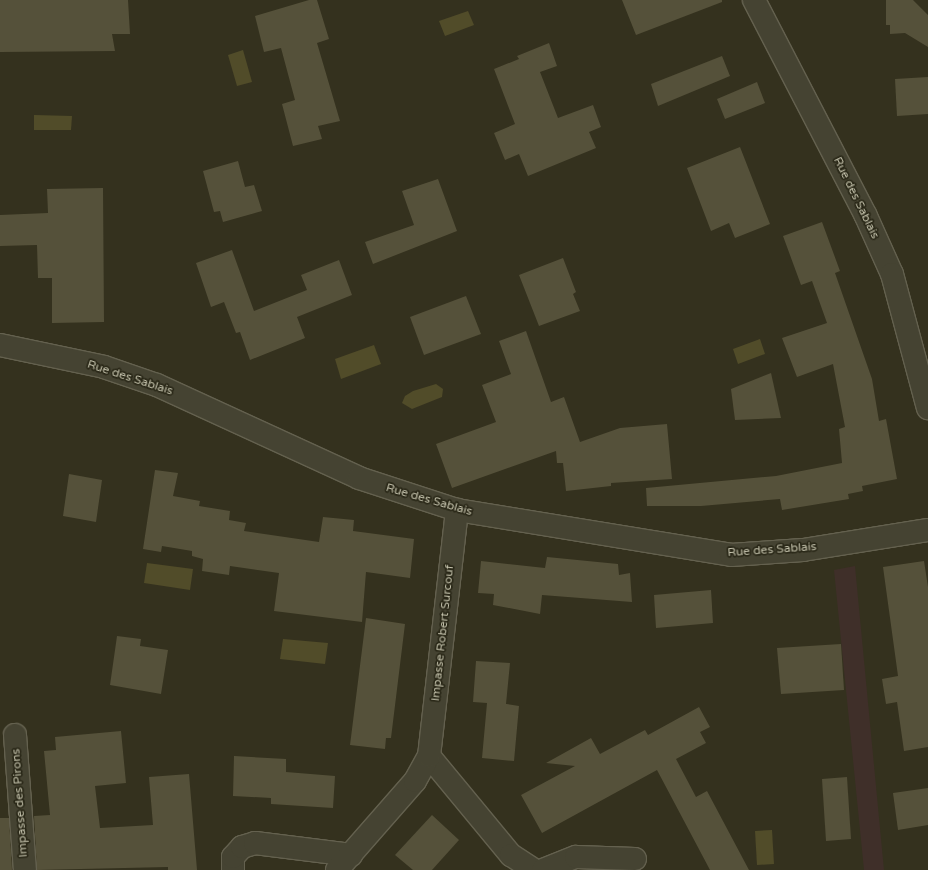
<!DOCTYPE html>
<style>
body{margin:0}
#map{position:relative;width:928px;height:870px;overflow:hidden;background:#34311e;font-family:"Varela Round",sans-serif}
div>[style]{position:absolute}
.green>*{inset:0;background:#3f2f29}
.water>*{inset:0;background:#514c29}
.building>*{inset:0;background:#55513a}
.roads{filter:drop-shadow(1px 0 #64614f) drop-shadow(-1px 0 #64614f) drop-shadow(0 1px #64614f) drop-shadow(0 -1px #64614f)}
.street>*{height:22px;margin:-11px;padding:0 11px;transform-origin:11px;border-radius:11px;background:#454332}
span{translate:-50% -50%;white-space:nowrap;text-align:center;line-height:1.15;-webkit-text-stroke:3.5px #292717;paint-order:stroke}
.street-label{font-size:12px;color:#c3c1ab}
</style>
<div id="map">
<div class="green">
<div style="clip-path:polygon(855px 566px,884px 870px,864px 870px,834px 570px)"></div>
</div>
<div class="water">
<div style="clip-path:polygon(468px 11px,474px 25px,445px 36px,439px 21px)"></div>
<div style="clip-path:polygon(243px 50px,252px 82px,237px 86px,228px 55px)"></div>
<div style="clip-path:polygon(34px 115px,72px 116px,71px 130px,34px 130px)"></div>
<div style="clip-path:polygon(760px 339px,765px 354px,738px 364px,733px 349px)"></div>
<div style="clip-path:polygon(374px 345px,381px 364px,341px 379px,335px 359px)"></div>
<div style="clip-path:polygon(436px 384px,443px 389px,442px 397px,412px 409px,402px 403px,405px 396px,413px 391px)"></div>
<div style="clip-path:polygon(147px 563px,193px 569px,190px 590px,144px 583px)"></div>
<div style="clip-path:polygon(283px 639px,328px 643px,325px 664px,280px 659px)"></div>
<div style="clip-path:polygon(772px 830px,774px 864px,757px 865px,755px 831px)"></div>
</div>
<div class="building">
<div style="clip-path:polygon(0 0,128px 0,130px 34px,112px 34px,115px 51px,0 52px)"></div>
<div style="clip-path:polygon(309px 0,317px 0,329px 39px,317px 43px,340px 121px,318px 126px,322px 139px,293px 146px,282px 104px,295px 100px,281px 48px,264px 52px,255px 16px)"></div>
<div style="clip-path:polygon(622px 0,722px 0,722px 2px,636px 35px)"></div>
<div style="clip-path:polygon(886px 0,913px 0,928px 15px,928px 47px,905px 33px,890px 34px,890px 25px,886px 25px)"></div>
<div style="clip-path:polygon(549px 43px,557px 66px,540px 72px,558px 118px,593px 105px,601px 127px,589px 132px,596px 148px,528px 176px,519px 154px,505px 160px,494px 133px,515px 124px,494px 69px,519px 59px,517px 56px)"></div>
<div style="clip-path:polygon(722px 56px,730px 76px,658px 106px,651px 84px)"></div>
<div style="clip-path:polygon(928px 77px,928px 114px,897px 116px,895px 79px)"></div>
<div style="clip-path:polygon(757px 82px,765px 103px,725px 119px,717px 99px)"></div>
<div style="clip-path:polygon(740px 147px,770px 224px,735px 238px,729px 223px,711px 231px,687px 168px)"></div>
<div style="clip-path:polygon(238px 161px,245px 187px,254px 185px,262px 211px,223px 222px,220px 211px,214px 212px,203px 171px)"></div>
<div style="clip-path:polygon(438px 179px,457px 231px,373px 264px,365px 242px,414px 225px,402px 191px)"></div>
<div style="clip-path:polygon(103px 188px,104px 322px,52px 323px,52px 278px,38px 278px,37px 245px,0 246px,0 215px,48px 213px,47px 189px)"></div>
<div style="clip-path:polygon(822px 222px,840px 271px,835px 273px,872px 379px,879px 421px,886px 419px,897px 479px,862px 486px,863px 491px,848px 494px,849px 499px,782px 510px,780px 499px,701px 506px,647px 506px,646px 488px,776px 476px,842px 463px,839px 429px,845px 427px,833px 364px,797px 377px,782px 338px,827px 323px,812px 281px,801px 285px,783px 236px)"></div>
<div style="clip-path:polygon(232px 250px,254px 311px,307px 290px,301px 275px,339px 260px,352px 295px,297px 317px,305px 338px,250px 360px,240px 332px,236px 333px,224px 302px,211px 307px,196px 263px)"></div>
<div style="clip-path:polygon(563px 258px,576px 292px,573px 294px,580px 311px,539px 326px,519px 275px)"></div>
<div style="clip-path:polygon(466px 296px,481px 334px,424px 355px,410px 317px)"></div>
<div style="clip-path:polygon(526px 331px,551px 402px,564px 397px,580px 442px,620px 428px,667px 424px,672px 479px,611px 483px,611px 486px,566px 491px,563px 463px,557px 463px,556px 451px,452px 488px,436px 444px,496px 422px,482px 385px,511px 374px,499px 341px)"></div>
<div style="clip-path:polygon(771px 373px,781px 418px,735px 420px,731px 389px)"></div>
<div style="clip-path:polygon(155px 470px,178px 473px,173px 496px,200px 501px,199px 506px,230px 511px,229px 520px,246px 523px,244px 531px,319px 542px,323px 517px,354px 520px,353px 531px,414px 539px,410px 578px,366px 572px,362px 622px,274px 611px,279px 573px,230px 566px,229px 575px,202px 571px,203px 559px,192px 556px,192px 551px,162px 546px,161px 552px,143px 549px)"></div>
<div style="clip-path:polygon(69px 474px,102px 480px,96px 522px,63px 516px)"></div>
<div style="clip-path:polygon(547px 557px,618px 564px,619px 575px,630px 573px,632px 602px,542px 595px,540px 614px,493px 605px,494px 594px,478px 593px,481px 561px,545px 568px)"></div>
<div style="clip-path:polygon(924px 561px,928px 587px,928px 747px,904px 751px,897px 702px,886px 704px,882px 679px,898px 676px,883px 567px)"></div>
<div style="clip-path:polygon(711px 590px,713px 623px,656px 628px,654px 595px)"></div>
<div style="clip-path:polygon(366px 618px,405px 624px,391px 738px,386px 738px,385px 749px,350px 745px)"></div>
<div style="clip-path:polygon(117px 636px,141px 639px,140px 646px,168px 650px,161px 694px,110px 685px)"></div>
<div style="clip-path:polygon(841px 644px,844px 690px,781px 694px,777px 648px)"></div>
<div style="clip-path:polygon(476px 661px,510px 663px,506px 704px,500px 703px,519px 706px,514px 761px,482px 758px,487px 703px,473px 702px)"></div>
<div style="clip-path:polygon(699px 707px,710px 727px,700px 732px,706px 743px,676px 759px,696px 797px,707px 791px,749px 870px,710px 870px,657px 770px,542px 833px,521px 795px,575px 766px,546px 763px,591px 738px,600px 754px,645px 730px,648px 735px)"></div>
<div style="clip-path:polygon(121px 731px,126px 783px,95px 786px,100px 828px,153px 825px,149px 777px,189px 774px,197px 870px,168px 870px,168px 867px,37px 870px,34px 816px,50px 815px,44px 751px,56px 750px,55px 737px)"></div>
<div style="clip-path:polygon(234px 756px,286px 759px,286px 772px,335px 776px,333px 808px,271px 804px,271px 798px,233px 796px)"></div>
<div style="clip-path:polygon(847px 777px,851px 839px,826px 841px,822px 779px)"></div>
<div style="clip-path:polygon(928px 788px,928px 825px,898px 830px,893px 793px)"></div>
<div style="clip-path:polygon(432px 815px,459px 840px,432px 870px,413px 870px,395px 855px)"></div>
<div style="clip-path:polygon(0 818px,9px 818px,12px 870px,0 870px)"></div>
</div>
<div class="roads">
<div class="street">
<div style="left:754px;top:0;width:241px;rotate:62.6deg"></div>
<div style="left:865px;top:214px;width:66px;rotate:65.8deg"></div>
<div style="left:892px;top:274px;width:139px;rotate:75deg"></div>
<div style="left:0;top:345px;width:106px;rotate:11.9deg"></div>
<div style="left:104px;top:367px;width:56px;rotate:18.8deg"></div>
<div style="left:157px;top:385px;width:222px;rotate:24.7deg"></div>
<div style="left:359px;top:478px;width:103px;rotate:18.1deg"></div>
<div style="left:457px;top:510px;width:278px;rotate:9.3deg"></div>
<div style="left:731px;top:555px;width:72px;rotate:-4deg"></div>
<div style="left:803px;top:550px;width:127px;rotate:-9.1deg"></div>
<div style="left:15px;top:735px;width:135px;rotate:85.8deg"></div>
<div style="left:429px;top:756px;width:129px;rotate:50.4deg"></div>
<div style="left:511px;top:855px;width:27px;rotate:33deg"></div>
<div style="left:233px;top:870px;width:13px;rotate:-90deg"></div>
<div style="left:233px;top:857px;width:13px;rotate:-48deg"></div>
<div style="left:242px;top:847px;width:14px;rotate:-17deg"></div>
<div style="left:255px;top:843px;width:97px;rotate:7.1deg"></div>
<div style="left:337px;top:870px;width:118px;rotate:-48.8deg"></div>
<div style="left:415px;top:781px;width:29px;rotate:-61deg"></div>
<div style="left:429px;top:756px;width:248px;rotate:-83.5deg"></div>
<div style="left:543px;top:870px;width:35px;rotate:-22deg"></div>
<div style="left:576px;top:857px;width:59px;rotate:1.9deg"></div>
</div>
</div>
<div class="street-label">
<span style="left:856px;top:198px;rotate:64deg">Rue des Sablais</span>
<span style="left:130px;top:378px;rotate:18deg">Rue des Sablais</span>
<span style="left:429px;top:500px;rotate:16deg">Rue des Sablais</span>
<span style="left:772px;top:550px;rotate:-4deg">Rue des Sablais</span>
<span style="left:443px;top:633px;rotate:-84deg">Impasse Robert Surcouf</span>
<span style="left:20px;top:803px;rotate:-94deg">Impasse des Pirons</span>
</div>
</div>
